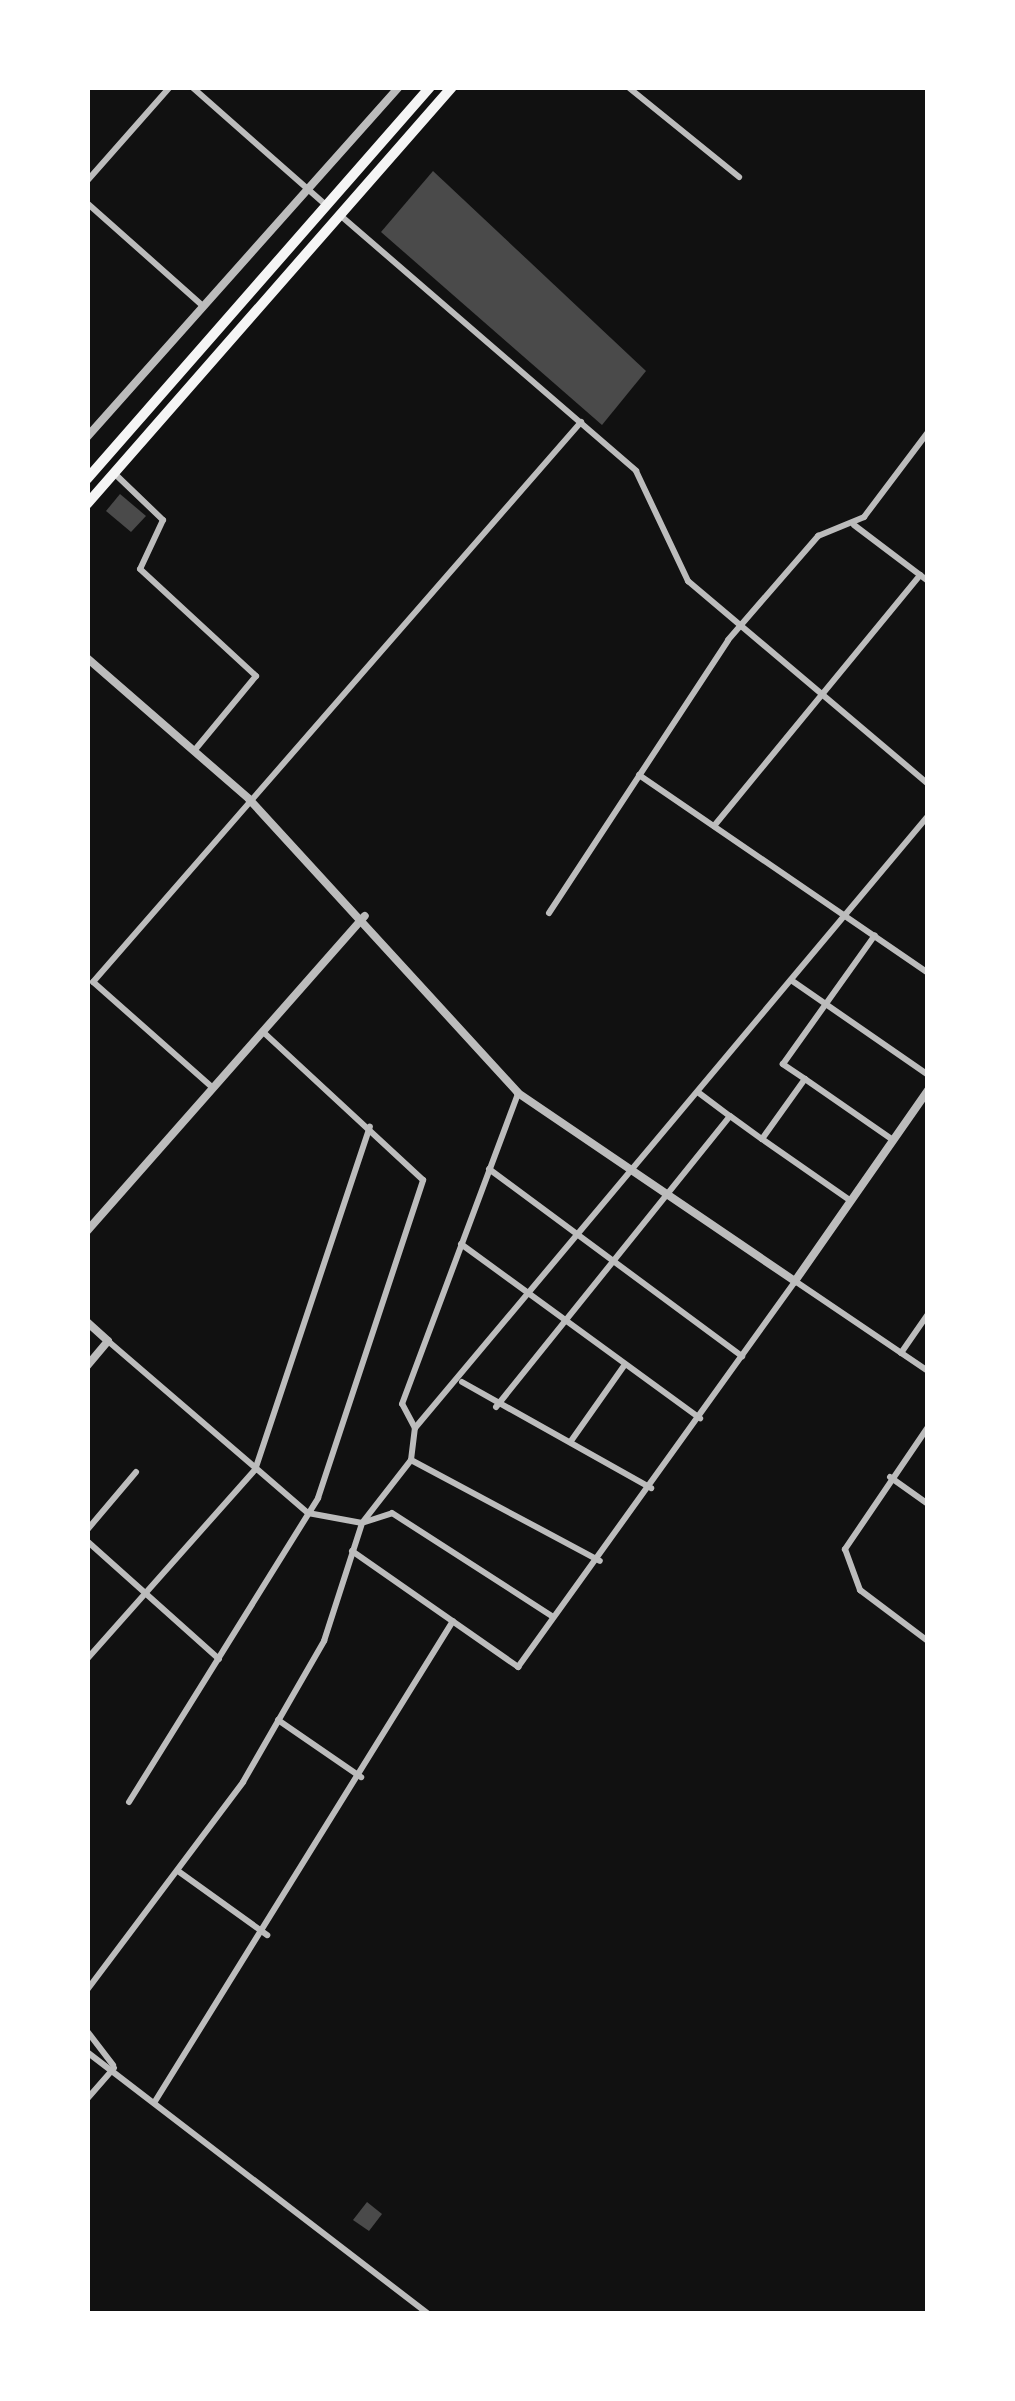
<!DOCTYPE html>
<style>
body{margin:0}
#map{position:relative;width:1015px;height:2401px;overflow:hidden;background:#111;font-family:"Titillium Web",sans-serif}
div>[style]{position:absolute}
.building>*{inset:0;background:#4a4a4a}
.minor>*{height:6px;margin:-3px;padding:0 3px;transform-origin:3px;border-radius:3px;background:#bcbcbc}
.tertiary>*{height:8px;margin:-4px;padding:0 4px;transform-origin:4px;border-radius:4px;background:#bcbcbc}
.trunk>*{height:10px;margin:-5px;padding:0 5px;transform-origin:5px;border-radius:5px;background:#f5f5f5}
span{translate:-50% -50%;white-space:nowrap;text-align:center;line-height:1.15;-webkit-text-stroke:10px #fff;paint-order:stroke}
.frame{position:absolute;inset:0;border:90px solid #fff;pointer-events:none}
</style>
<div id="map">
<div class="building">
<div style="clip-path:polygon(433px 171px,646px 371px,602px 425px,381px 232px)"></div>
<div style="clip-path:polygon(120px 494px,146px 516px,131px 532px,106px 511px)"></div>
<div style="clip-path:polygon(367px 2202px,382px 2214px,369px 2231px,353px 2220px)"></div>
</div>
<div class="minor">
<div style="left:192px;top:87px;width:180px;rotate:41.4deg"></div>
<div style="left:628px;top:87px;width:143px;rotate:39deg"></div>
<div style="left:87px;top:181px;width:125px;rotate:-48.6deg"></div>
<div style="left:87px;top:203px;width:155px;rotate:41.6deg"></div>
<div style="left:341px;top:216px;width:390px;rotate:40.8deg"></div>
<div style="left:636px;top:471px;width:122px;rotate:64.7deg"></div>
<div style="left:688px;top:581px;width:314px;rotate:40.2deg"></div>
<div style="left:114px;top:473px;width:68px;rotate:43.8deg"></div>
<div style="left:163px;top:520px;width:54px;rotate:115.1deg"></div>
<div style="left:140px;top:569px;width:158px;rotate:42.7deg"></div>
<div style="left:256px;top:676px;width:97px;rotate:129.6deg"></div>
<div style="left:854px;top:525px;width:93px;rotate:37.1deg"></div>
<div style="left:639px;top:775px;width:350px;rotate:34.4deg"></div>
<div style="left:714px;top:826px;width:325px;rotate:-50.6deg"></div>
<div style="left:549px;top:913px;width:326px;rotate:-56.7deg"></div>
<div style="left:728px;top:640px;width:138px;rotate:-49.1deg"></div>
<div style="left:818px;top:536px;width:50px;rotate:-22.4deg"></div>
<div style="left:864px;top:517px;width:106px;rotate:-53deg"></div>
<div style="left:791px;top:980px;width:167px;rotate:34.7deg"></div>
<div style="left:805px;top:1079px;width:107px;rotate:34.7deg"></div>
<div style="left:213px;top:1088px;width:160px;rotate:-138.5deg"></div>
<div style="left:93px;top:982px;width:743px;rotate:-48.93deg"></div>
<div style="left:699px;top:1093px;width:39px;rotate:37deg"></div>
<div style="left:762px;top:1139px;width:108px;rotate:34.9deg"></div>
<div style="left:489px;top:1169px;width:315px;rotate:36.5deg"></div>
<div style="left:461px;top:1244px;width:296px;rotate:36.1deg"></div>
<div style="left:108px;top:1341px;width:264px;rotate:40.7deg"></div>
<div style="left:308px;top:1513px;width:55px;rotate:10.5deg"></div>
<div style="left:901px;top:1353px;width:47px;rotate:-55.3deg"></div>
<div style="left:462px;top:1382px;width:217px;rotate:29.3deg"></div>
<div style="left:496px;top:1407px;width:373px;rotate:-51.2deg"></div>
<div style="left:730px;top:1116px;width:39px;rotate:36deg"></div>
<div style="left:762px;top:1139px;width:74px;rotate:-54.4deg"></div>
<div style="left:805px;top:1079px;width:27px;rotate:-146deg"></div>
<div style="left:783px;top:1064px;width:158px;rotate:-54.5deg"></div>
<div style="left:928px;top:1427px;width:148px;rotate:124.2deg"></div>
<div style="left:845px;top:1549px;width:44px;rotate:69.9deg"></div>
<div style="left:860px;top:1590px;width:85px;rotate:36.9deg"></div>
<div style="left:415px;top:1428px;width:27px;rotate:-118deg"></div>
<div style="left:402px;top:1404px;width:332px;rotate:-69.5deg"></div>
<div style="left:571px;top:1441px;width:92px;rotate:-54.8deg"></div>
<div style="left:411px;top:1460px;width:214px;rotate:28.1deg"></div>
<div style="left:890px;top:1477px;width:47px;rotate:35.4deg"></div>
<div style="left:365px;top:1522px;width:28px;rotate:-18deg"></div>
<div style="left:392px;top:1513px;width:190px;rotate:32.8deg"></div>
<div style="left:87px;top:1530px;width:76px;rotate:-49.8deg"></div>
<div style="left:87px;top:1541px;width:177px;rotate:41.8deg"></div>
<div style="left:352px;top:1551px;width:203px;rotate:34.9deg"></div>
<div style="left:518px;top:1667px;width:475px;rotate:-54.3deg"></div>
<div style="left:795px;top:1281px;width:161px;rotate:34.1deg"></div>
<div style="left:87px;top:1659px;width:253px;rotate:-48.4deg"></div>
<div style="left:255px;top:1470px;width:362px;rotate:-71.5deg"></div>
<div style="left:278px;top:1720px;width:101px;rotate:34.5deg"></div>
<div style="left:129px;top:1802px;width:358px;rotate:-58.1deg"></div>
<div style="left:318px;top:1498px;width:335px;rotate:-71.7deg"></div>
<div style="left:423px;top:1180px;width:218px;rotate:-137.2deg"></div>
<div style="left:178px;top:1871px;width:110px;rotate:35.7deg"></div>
<div style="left:87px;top:1990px;width:260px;rotate:-53.1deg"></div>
<div style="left:243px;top:1782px;width:163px;rotate:-60.1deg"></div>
<div style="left:324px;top:1641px;width:124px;rotate:-72.1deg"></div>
<div style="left:362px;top:1523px;width:80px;rotate:-52.1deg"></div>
<div style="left:411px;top:1460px;width:32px;rotate:-83deg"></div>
<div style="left:415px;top:1428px;width:799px;rotate:-50.03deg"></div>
<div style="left:87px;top:2031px;width:43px;rotate:52.6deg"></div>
<div style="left:87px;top:2052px;width:431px;rotate:37.5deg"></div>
<div style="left:87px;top:2099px;width:41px;rotate:-48.9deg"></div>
<div style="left:154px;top:2103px;width:567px;rotate:-58.19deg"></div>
</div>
<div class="tertiary">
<div style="left:87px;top:437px;width:469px;rotate:-48.3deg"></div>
<div style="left:87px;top:658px;width:215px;rotate:41deg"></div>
<div style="left:249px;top:799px;width:398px;rotate:47.5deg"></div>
<div style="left:518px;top:1093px;width:335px;rotate:34.2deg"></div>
<div style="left:795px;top:1281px;width:233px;rotate:-55.1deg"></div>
<div style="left:87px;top:1231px;width:420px;rotate:-48.6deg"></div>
<div style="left:87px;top:1322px;width:28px;rotate:42deg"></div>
<div style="left:108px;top:1341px;width:33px;rotate:130deg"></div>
</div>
<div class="trunk">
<div style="left:87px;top:479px;width:521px;rotate:-48.81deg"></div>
<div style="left:87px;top:504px;width:554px;rotate:-48.8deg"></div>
</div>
<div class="frame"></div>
</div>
